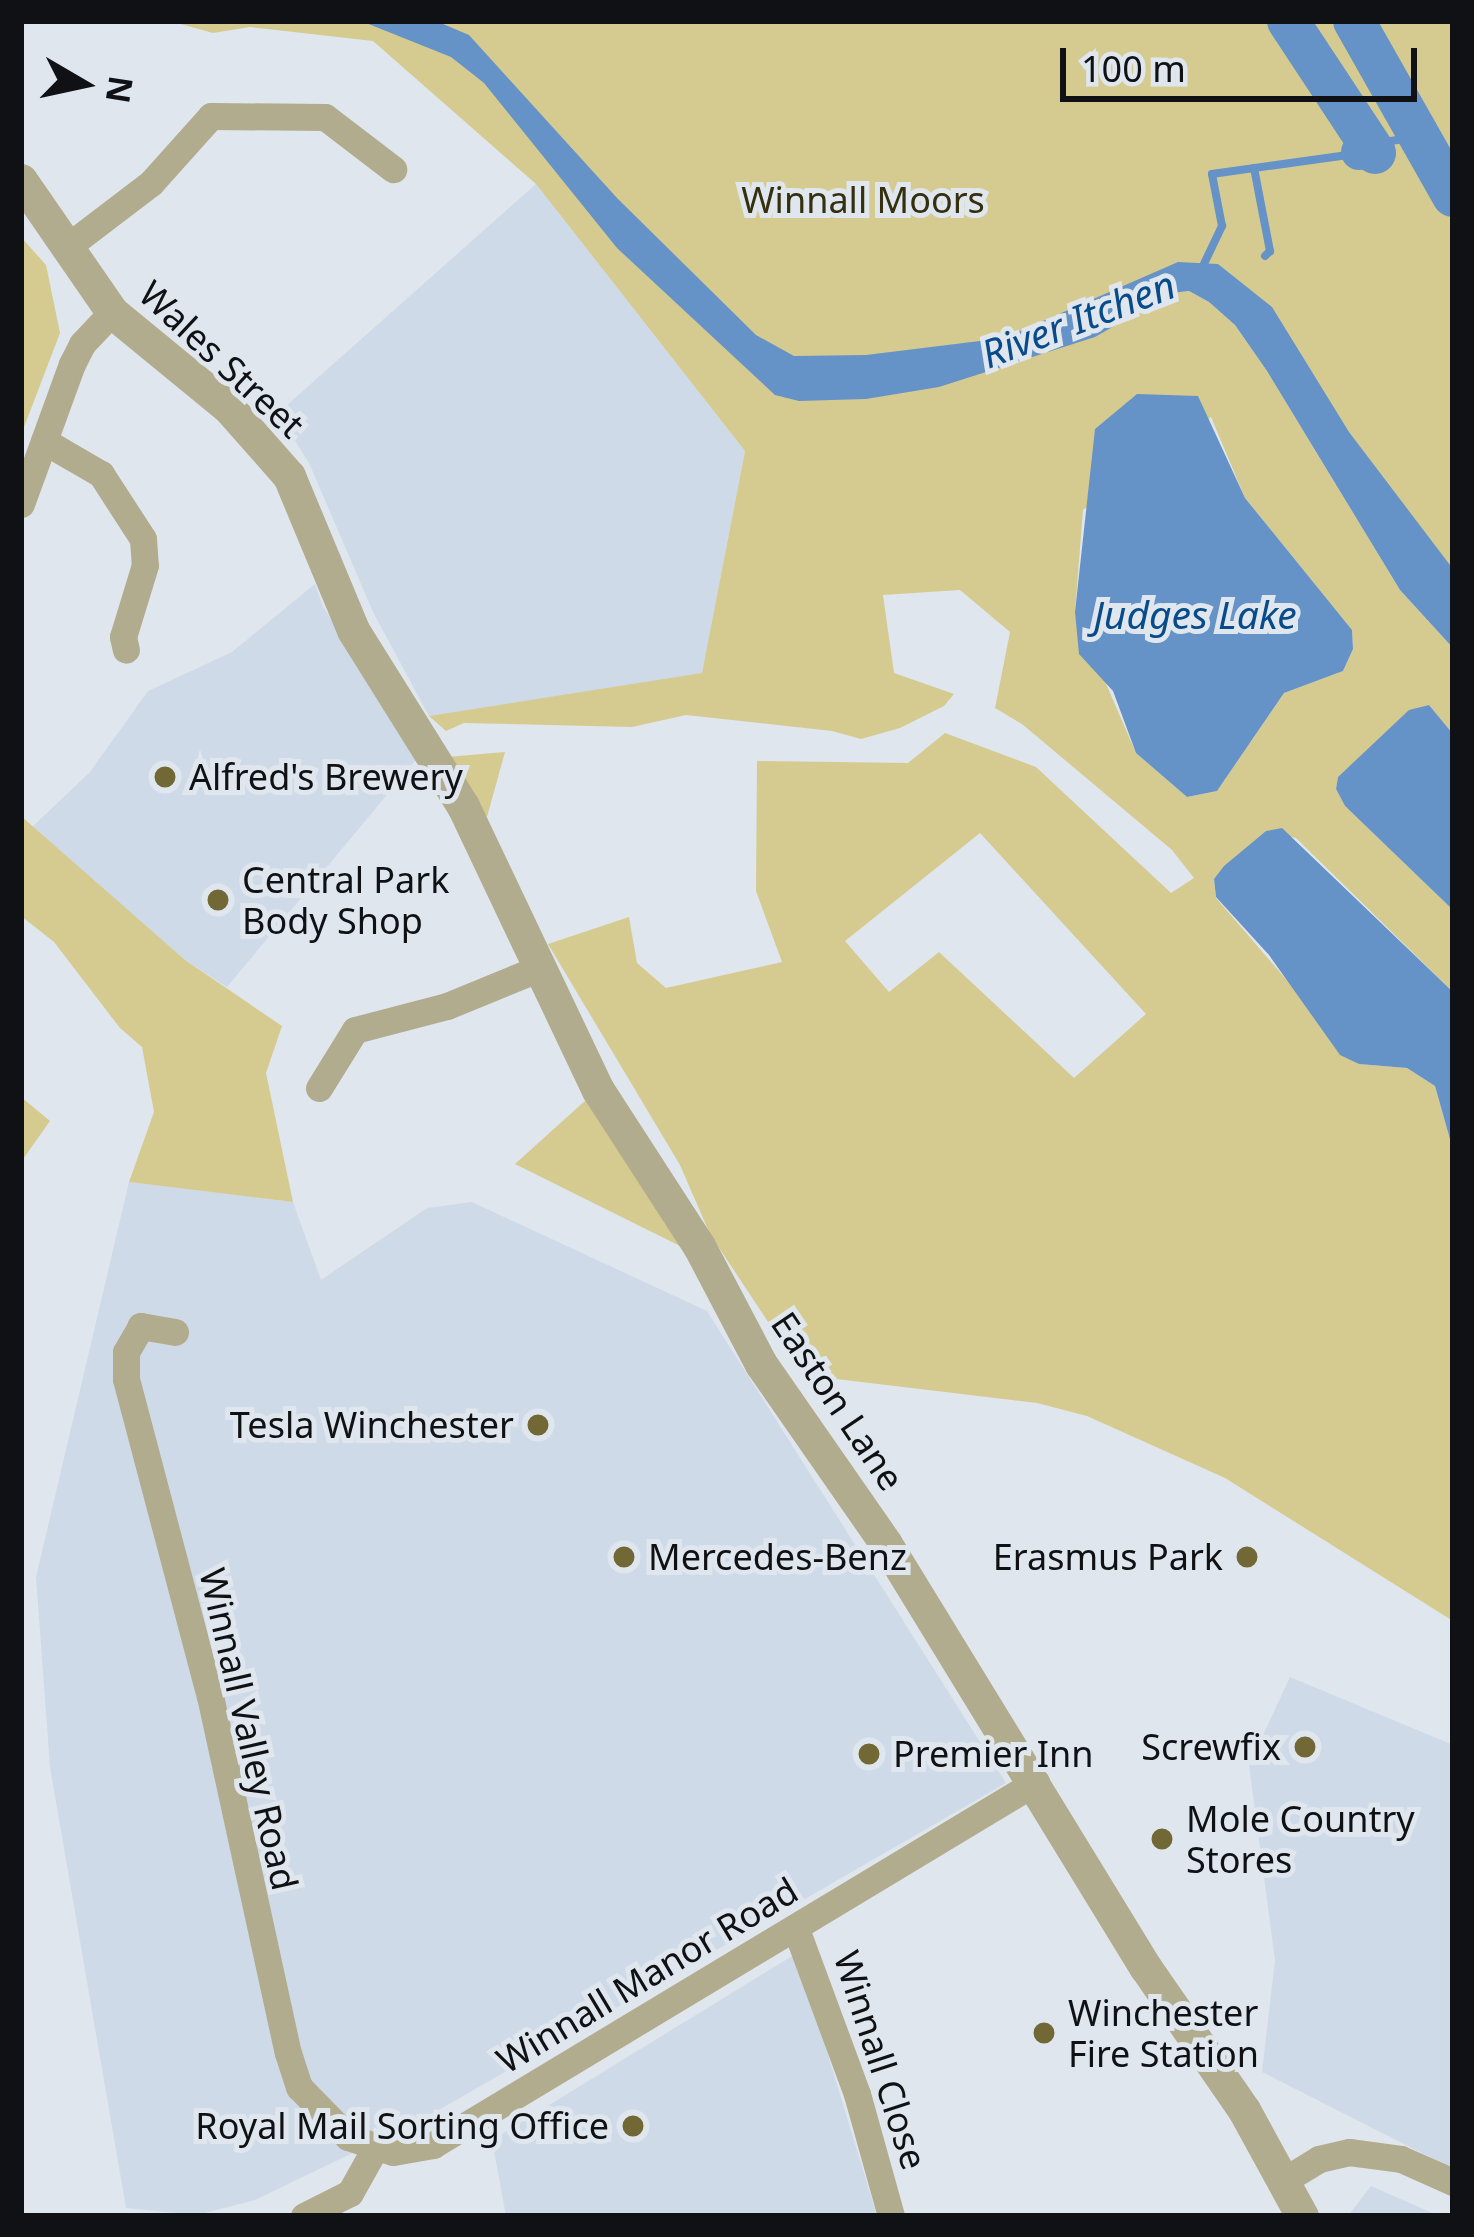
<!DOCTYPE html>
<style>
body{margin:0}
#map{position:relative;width:1474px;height:2237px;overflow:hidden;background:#dfe6ed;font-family:"Noto Sans",sans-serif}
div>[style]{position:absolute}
.built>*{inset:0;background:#cfdae8}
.green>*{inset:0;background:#d5cb90}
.water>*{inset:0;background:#6693c7}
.round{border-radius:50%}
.stream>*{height:8px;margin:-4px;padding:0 4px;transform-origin:4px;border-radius:4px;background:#6693c7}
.river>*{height:42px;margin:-21px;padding:0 21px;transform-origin:21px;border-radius:21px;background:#6693c7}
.minor>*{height:27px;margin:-13.5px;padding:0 13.5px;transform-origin:13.5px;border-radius:13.5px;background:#b1ac8e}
.tertiary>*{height:33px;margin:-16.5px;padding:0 16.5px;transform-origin:16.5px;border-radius:16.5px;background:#b1ac8e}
.dots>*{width:33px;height:33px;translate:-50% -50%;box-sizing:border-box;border:6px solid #dfe6ed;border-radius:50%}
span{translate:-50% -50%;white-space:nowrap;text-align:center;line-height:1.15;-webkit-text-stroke:10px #dfe6ed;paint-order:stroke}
.park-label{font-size:36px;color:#352f0f}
.street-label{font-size:36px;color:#0f1114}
.poi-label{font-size:36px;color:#0f1114}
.left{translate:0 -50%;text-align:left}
.right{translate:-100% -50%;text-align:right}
.water-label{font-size:39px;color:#074b8a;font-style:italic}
.frame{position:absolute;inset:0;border:24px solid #0f1114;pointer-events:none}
.north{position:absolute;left:24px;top:24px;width:120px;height:120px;-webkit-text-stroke:9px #dfe6ed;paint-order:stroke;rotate:99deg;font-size:33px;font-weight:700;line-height:48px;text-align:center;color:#0f1114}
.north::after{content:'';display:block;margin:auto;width:42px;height:54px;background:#0f1114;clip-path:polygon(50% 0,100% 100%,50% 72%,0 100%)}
.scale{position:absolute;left:1060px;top:48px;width:357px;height:54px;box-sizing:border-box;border:6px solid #0f1114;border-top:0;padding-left:15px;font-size:36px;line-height:42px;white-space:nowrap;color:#0f1114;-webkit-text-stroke:9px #dfe6ed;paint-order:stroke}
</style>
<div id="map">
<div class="built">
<div style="clip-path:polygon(536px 184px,745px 451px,702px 674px,429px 716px,373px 612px,309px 463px,278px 413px)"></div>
<div style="clip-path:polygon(315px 584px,323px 607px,421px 754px,227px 987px,185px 960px,31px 828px,90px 772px,148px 691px,232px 652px)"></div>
<div style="clip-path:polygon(129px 1182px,293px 1202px,321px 1280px,427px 1208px,472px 1202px,707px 1311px,1006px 1783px,425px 2118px,255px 2200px,197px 2215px,126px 2208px,50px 1767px,36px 1577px)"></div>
<div style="clip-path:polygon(1290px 1677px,1453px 1745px,1453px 2169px,1262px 2072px,1275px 1960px,1249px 1765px)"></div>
<div style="clip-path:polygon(797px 1953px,877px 2216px,506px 2216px,492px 2140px)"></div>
<div style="clip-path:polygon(1371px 2186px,1439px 2216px,1348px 2216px)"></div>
</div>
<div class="green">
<div style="clip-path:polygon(evenodd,170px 21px,1453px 21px,1453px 601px,1234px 299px,1165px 279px,1095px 336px,1172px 293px,1189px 291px,1209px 302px,1235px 325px,1267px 371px,1400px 590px,1453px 648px,1453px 734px,1429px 705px,1338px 777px,1336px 789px,1345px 806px,1453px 910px,1453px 992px,1296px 838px,1266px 832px,1214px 879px,1216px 898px,1359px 1064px,1407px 1068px,1435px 1086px,1453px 1150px,1453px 1621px,1225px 1478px,1087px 1416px,1037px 1403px,803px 1375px,710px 1234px,680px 1165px,548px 944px,629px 917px,637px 963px,666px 988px,782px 962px,756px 891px,757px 761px,908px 763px,945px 733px,1036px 767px,1171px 893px,1194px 878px,1172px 850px,1022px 724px,995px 708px,1010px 632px,960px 590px,883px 595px,894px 673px,954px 694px,944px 706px,900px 728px,861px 739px,832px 731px,686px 715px,632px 727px,464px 723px,446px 731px,429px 716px,702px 673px,745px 451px,536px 184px,373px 41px,250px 27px,213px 33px,170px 21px,1211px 417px,1245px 498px,1352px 630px,1353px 649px,1343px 671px,1284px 693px,1217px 791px,1187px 797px,1136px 753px,1075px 612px,1083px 510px,1211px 417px,170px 21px,980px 833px,1146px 1014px,1074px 1078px,939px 952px,889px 992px,845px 941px,980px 833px)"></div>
<div style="clip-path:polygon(21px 237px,46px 265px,60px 333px,21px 435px)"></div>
<div style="clip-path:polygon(505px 752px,487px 817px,447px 757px)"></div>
<div style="clip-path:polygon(21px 816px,185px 960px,282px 1026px,266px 1073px,293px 1202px,129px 1182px,154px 1112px,142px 1047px,120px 1028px,54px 942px,21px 916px)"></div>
<div style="clip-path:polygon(21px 1097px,50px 1121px,21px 1162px)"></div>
<div style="clip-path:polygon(587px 1099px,680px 1246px,515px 1164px)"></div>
</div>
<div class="water">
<div style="clip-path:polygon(361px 21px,436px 21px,469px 35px,617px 198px,756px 335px,794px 356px,866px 355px,1004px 338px,1178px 262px,1218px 264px,1272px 307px,1349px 432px,1453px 569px,1453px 648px,1400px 590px,1267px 371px,1235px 325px,1209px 302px,1189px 291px,1172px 293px,1095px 337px,939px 387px,866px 399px,799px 401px,775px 395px,617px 248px,484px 83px,451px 57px)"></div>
<div class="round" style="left:1341px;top:134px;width:36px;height:36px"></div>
<div style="clip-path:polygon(1137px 394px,1198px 396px,1245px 498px,1352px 630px,1353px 649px,1343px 671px,1284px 693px,1217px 791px,1187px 797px,1136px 753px,1113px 691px,1079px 654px,1075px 612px,1095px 429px)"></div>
<div style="clip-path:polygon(1429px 705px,1453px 734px,1453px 910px,1345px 806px,1336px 789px,1338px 777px,1409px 710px)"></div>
<div style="clip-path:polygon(1282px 828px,1453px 992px,1453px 1150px,1435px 1086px,1407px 1068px,1359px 1064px,1340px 1055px,1269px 955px,1216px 897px,1214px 879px,1224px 866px,1266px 831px)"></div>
</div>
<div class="stream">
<div style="left:1369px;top:144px;width:50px;rotate:-8deg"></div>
<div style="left:1254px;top:168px;width:85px;rotate:79.1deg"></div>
<div style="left:1270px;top:251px;width:7px;rotate:135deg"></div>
<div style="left:1202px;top:268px;width:47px;rotate:-64.5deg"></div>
<div style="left:1222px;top:226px;width:53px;rotate:-100.9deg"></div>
<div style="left:1212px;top:174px;width:137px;rotate:-8deg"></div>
</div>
<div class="river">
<div style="left:1288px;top:21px;width:158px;rotate:56.6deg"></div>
<div style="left:1354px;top:21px;width:201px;rotate:60.5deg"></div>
</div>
<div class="minor">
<div style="left:67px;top:247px;width:106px;rotate:-37.3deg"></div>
<div style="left:151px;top:183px;width:90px;rotate:-48.2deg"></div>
<div style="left:211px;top:116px;width:114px;rotate:0.5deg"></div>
<div style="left:325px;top:117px;width:86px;rotate:37.4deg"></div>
<div style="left:44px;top:441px;width:66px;rotate:30.1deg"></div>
<div style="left:101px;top:474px;width:77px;rotate:57.1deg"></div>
<div style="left:143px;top:539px;width:26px;rotate:86deg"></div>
<div style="left:145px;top:565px;width:75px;rotate:107deg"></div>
<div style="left:123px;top:637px;width:13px;rotate:77deg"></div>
<div style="left:21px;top:504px;width:149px;rotate:-70deg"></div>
<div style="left:72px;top:364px;width:22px;rotate:-63deg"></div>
<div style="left:82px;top:344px;width:44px;rotate:-46.8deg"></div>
<div style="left:319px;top:1088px;width:68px;rotate:-58.2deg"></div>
<div style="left:355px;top:1030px;width:95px;rotate:-14.6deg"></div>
<div style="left:447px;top:1006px;width:103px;rotate:-22.3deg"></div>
<div style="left:175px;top:1332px;width:35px;rotate:-170deg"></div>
<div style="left:141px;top:1326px;width:30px;rotate:120deg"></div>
<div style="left:126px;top:1352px;width:27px;rotate:90deg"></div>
<div style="left:126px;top:1379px;width:328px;rotate:75.2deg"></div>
<div style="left:210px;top:1696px;width:365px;rotate:77.7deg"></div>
<div style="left:288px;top:2053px;width:36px;rotate:72deg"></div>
<div style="left:299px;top:2087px;width:70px;rotate:45.6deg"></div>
<div style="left:348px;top:2137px;width:47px;rotate:18.4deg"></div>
<div style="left:393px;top:2152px;width:41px;rotate:-9.9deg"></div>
<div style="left:433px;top:2145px;width:704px;rotate:-31.05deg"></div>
<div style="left:796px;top:1929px;width:176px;rotate:69.7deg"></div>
<div style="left:857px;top:2094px;width:127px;rotate:74.4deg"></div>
<div style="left:1283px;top:2181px;width:42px;rotate:-31.4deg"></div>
<div style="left:1319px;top:2159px;width:31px;rotate:-13deg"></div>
<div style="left:1349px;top:2152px;width:52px;rotate:7.7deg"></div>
<div style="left:1401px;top:2159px;width:57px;rotate:23.9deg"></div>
<div style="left:304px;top:2216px;width:51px;rotate:-26.6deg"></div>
<div style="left:350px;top:2193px;width:49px;rotate:-60.8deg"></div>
</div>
<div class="tertiary">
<div style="left:21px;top:180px;width:160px;rotate:55.4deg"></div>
<div style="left:112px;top:312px;width:151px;rotate:39.4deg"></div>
<div style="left:229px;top:408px;width:91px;rotate:48.6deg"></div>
<div style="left:289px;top:476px;width:167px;rotate:67.4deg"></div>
<div style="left:353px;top:630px;width:208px;rotate:58deg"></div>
<div style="left:463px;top:806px;width:314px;rotate:64.6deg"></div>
<div style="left:598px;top:1090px;width:186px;rotate:57.1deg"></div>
<div style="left:699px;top:1246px;width:133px;rotate:62.3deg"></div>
<div style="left:761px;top:1364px;width:219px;rotate:55.2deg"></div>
<div style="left:886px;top:1544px;width:497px;rotate:58.5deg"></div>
<div style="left:1146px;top:1968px;width:173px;rotate:55.4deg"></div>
<div style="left:1244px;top:2110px;width:121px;rotate:61.3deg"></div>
</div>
<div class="dots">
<div style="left:165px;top:777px;background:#716835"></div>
<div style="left:218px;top:900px;background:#716835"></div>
<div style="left:538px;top:1425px;background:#716835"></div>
<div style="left:624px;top:1557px;background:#716835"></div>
<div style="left:1247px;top:1557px;background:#716835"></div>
<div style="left:1305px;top:1747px;background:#716835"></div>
<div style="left:869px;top:1754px;background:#716835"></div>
<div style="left:1162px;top:1839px;background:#716835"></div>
<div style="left:1044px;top:2033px;background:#716835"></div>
<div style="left:633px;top:2126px;background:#716835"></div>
</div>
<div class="park-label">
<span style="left:863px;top:200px">Winnall Moors</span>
</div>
<div class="street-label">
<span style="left:222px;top:359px;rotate:43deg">Wales Street</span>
<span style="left:838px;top:1401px;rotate:56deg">Easton Lane</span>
<span style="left:249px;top:1729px;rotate:77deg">Winnall Valley Road</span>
<span style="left:647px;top:1975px;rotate:-31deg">Winnall Manor Road</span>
<span style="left:881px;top:2060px;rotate:72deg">Winnall Close</span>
</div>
<div class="poi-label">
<span class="left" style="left:189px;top:777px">Alfred's Brewery</span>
<span class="left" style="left:242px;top:900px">Central Park<br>Body Shop</span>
<span class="right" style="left:514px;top:1425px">Tesla Winchester</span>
<span class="left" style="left:648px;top:1557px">Mercedes-Benz</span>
<span class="right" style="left:1223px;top:1557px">Erasmus Park</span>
<span class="right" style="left:1281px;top:1747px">Screwfix</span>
<span class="left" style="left:893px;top:1754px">Premier Inn</span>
<span class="left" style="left:1186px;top:1839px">Mole Country<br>Stores</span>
<span class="left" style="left:1068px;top:2033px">Winchester<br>Fire Station</span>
<span class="right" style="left:609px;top:2126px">Royal Mail Sorting Office</span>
</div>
<div class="water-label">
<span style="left:1078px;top:319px;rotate:-21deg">River Itchen</span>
<span style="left:1195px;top:614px">Judges Lake</span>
</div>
<div class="frame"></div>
<div class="north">N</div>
<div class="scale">100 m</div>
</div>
